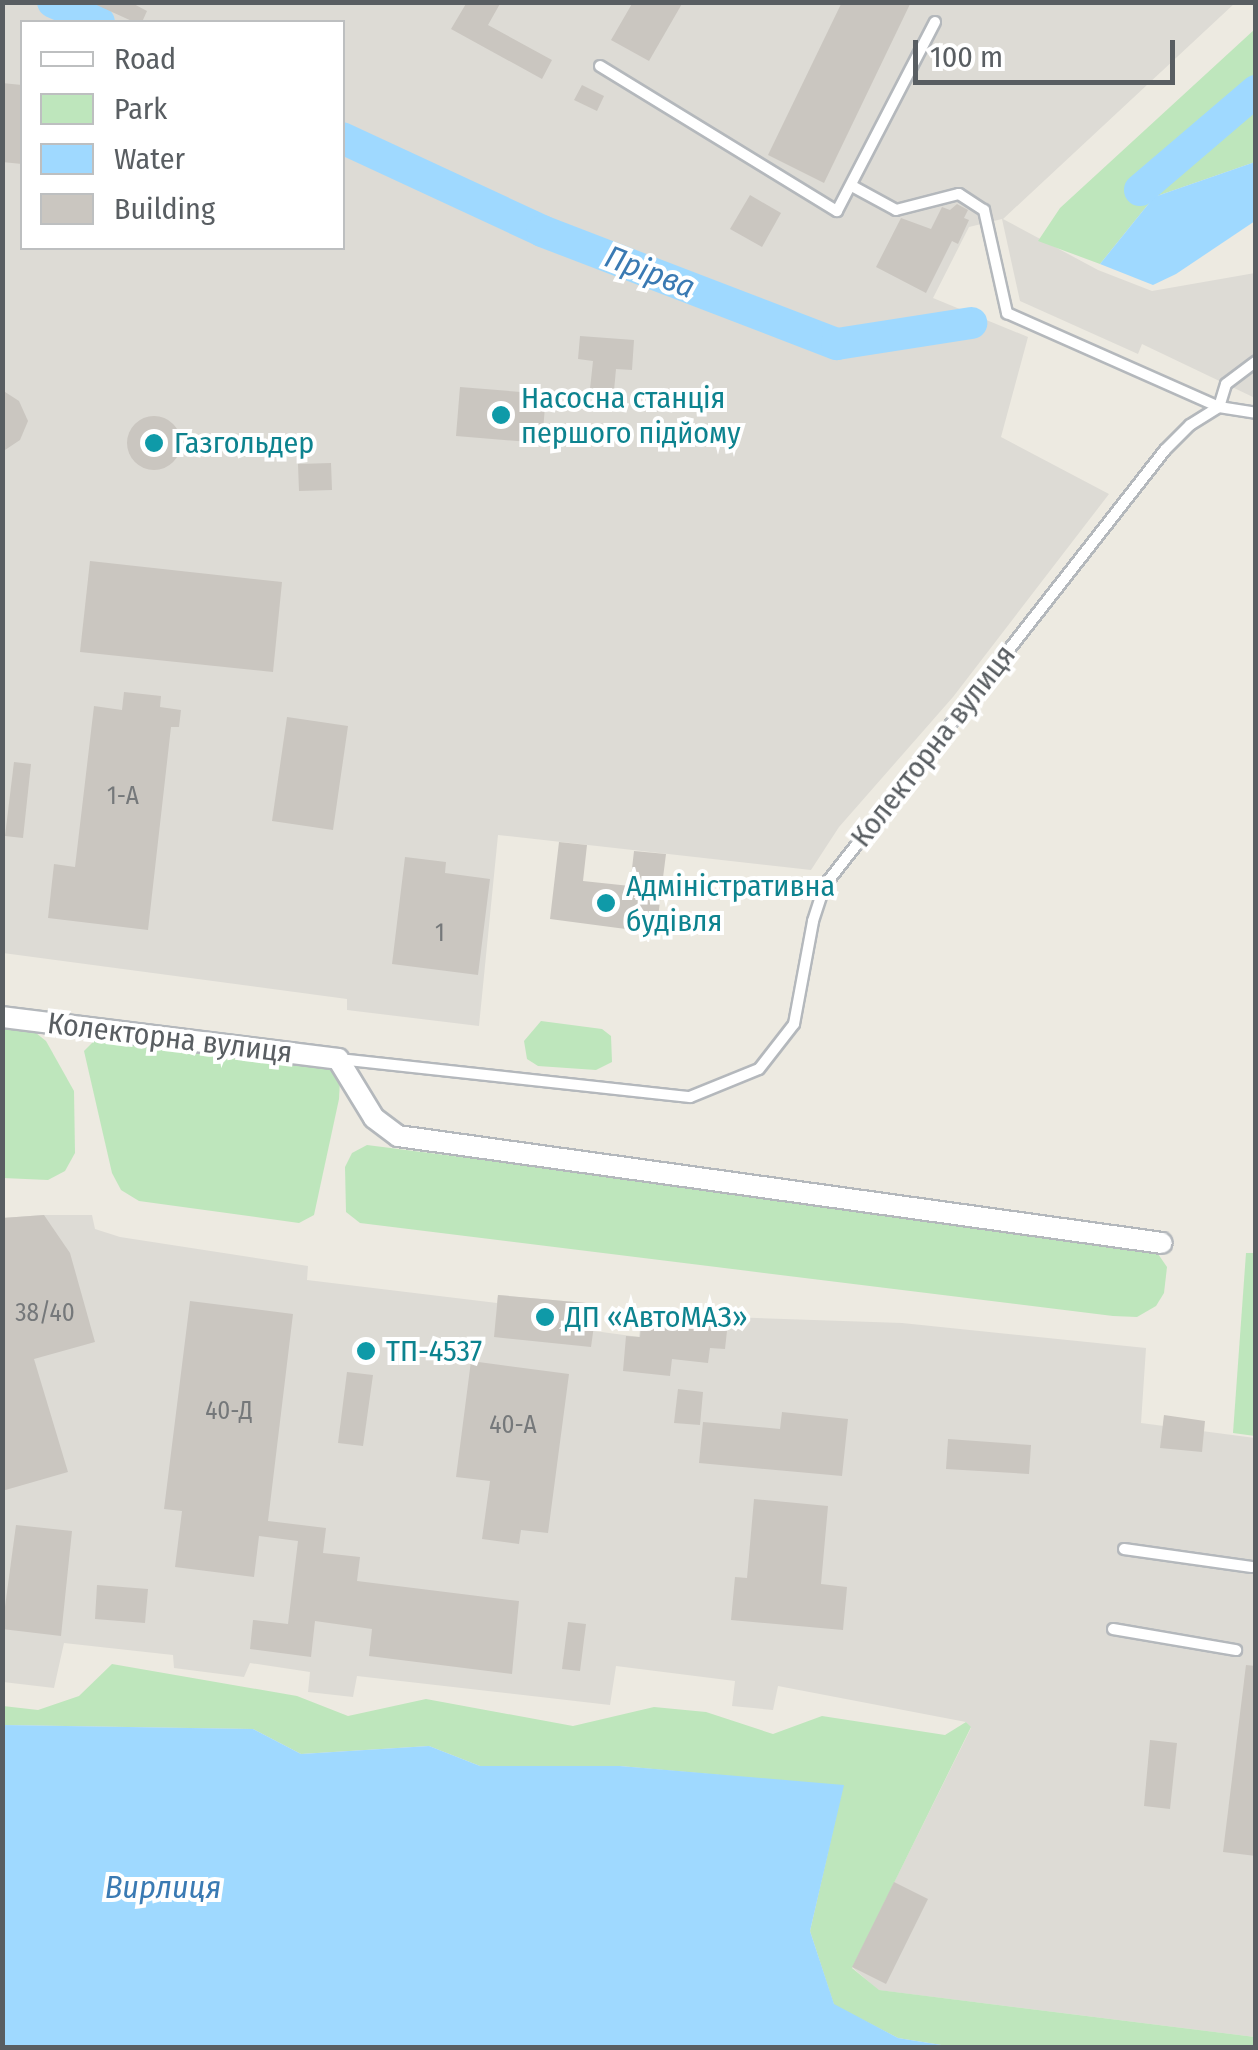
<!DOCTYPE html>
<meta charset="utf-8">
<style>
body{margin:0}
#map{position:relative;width:1258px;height:2050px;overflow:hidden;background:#edeae1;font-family:"Fira Sans Condensed",sans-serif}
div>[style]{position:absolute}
.industrial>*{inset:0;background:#dddbd5}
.green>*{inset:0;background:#bee6bc}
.water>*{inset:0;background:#9fd9ff}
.river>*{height:32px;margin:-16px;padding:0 16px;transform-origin:16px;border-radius:16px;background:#9fd9ff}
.building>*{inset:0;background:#cac6c0}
.round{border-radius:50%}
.roads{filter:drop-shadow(2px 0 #b4b8bc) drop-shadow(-2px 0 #b4b8bc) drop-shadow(0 2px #b4b8bc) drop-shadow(0 -2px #b4b8bc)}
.service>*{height:10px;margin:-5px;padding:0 5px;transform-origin:5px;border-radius:5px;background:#fff}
.minor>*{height:20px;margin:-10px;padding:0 10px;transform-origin:10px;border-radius:10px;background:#fff}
.dots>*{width:28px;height:28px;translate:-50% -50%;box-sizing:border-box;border:5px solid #fff;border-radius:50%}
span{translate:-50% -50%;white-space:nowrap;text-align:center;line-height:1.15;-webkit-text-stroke:8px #fff;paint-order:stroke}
.number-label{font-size:25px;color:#75787a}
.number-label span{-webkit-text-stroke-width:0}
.culture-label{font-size:30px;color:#0d838f}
.left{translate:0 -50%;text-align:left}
.street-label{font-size:30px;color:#595e62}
.water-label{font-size:32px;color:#3a7ab3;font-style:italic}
.frame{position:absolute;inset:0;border:5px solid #595e62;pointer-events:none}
.legend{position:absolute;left:20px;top:20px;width:325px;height:230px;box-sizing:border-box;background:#fff;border:2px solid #bdbfc0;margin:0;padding:12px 18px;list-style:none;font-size:30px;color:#595e62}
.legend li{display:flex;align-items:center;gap:20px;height:50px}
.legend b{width:50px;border:2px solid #bdbfc0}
.scale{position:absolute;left:913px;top:40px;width:262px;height:45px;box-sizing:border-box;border:5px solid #595e62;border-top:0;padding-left:12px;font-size:30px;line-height:35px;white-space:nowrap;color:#595e62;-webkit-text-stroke:8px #fff;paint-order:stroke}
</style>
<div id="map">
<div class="industrial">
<div style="clip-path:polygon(evenodd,3px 3px,1235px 3px,1003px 219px,1098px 270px,1152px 291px,1255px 273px,1255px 398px,1142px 344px,1138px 354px,1020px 301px,1002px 219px,969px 227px,933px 298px,1028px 337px,1001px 437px,1109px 494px,953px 697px,839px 827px,811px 870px,498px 835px,479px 1026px,347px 1010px,347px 999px,3px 953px,3px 3px,22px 22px,342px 22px,342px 248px,22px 248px,22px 22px)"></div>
<div style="clip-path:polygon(44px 1215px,92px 1215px,95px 1229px,120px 1237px,308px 1266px,307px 1280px,497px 1303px,498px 1295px,597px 1304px,594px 1331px,639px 1337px,642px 1313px,674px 1316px,688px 1323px,690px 1309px,728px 1313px,729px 1317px,902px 1323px,1146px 1348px,1141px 1423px,1255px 1438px,1255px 2037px,878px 1990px,852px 1967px,971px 1728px,966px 1722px,778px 1686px,773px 1710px,732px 1706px,735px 1681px,616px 1666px,610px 1705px,357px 1676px,353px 1697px,308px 1692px,310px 1672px,250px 1663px,244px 1677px,174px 1668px,173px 1655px,64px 1643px,54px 1688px,3px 1682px,3px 1218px)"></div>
</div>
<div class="green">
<div style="clip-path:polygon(1255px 29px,1255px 162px,1154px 197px,1100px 264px,1038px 241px,1060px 208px)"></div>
<div style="clip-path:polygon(541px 1021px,602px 1029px,611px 1036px,612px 1062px,596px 1070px,538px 1066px,527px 1059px,524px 1041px)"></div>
<div style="clip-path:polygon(3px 1025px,31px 1029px,46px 1041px,74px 1091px,75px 1153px,65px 1171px,48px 1180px,3px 1178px)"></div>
<div style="clip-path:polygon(95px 1040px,331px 1067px,340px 1080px,339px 1099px,314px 1215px,299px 1223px,139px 1201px,121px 1190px,112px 1173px,84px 1051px)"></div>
<div style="clip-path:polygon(367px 1145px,1118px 1241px,1156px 1251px,1167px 1267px,1164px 1293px,1156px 1306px,1137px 1317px,1113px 1316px,360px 1223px,346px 1212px,345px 1167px,352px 1153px)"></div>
<div style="clip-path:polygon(1246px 1253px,1255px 1253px,1255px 1436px,1233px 1433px)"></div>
<div style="clip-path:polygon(112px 1664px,297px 1696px,348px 1716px,426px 1699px,573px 1726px,654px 1707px,706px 1712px,773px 1734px,822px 1716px,945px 1735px,966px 1722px,971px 1727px,852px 1968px,879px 1990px,1255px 2037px,1255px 2047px,954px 2047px,898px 2038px,834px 2005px,810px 1931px,843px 1786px,620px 1766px,480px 1766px,429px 1746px,301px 1754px,253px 1729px,3px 1725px,3px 1706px,38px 1710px,79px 1696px)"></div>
</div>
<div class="water">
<div style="clip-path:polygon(1255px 162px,1255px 221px,1176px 274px,1153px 285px,1100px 264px,1154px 197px)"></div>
<div style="clip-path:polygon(3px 1725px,253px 1729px,301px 1754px,429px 1746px,480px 1766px,620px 1766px,844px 1785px,810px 1931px,834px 2004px,898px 2038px,954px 2047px,3px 2047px)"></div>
</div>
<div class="river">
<div style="left:53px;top:2px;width:50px;rotate:23.5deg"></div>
<div style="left:342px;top:138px;width:221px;rotate:24.9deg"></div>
<div style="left:542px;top:231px;width:316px;rotate:21deg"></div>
<div style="left:837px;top:344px;width:136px;rotate:-8.9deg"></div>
<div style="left:1140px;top:190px;width:153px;rotate:-40.5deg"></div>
</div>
<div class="building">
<div style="clip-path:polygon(90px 2px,130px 2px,147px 11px,142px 22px,134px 22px)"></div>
<div style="clip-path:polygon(467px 2px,501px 2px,488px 25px,552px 60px,542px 79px,451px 29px)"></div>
<div style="clip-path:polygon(633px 2px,683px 2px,649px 61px,611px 40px)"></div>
<div style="clip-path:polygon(842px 2px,911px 2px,824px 183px,768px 155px)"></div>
<div style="clip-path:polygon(2px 83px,22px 85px,22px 164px,2px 162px)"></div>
<div style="clip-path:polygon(582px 85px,604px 96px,597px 111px,574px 100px)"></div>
<div style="clip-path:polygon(750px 195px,781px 213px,762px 247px,730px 229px)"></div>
<div style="clip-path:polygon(957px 204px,968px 210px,964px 218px,969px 220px,958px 244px,952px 241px,926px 293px,876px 267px,901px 218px,931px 229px,942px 207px,950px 210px)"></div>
<div style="clip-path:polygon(580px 336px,634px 340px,632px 370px,616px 369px,614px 391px,590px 389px,593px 361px,578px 359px)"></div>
<div style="clip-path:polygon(460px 387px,546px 394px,542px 443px,456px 436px)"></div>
<div style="clip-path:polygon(2px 390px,19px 401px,28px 421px,20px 440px,2px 452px)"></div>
<div class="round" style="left:127px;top:416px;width:54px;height:54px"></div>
<div style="clip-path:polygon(331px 463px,332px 490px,299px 491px,298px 464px)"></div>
<div style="clip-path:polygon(90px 561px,282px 582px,273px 672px,80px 652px)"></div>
<div style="clip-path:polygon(124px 692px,161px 696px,160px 707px,181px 710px,179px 727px,171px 727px,148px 930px,48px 918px,54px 864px,75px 867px,94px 706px,122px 710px)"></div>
<div style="clip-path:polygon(287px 717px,348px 726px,333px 830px,272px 821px)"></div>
<div style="clip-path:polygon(14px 762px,31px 764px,23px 838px,5px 836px)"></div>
<div style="clip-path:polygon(559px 842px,587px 845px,583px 881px,630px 886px,634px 851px,666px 854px,656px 933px,550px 919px)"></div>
<div style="clip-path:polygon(405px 857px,446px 862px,445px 873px,490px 879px,478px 975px,392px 964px)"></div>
<div style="clip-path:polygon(44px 1215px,70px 1253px,95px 1342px,34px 1359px,68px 1472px,2px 1491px,2px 1218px)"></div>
<div style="clip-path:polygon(498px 1295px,597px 1304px,591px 1347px,494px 1337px)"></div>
<div style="clip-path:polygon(190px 1301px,293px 1314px,268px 1521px,326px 1528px,323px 1553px,360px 1557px,357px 1581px,519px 1601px,512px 1674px,369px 1656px,372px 1629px,315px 1621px,311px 1657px,250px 1649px,253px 1620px,288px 1624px,298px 1541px,259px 1536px,254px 1577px,175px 1567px,182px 1511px,164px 1509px)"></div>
<div style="clip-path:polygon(690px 1309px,729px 1313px,725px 1349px,710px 1348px,708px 1363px,672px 1359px,670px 1376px,623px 1371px,626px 1336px,640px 1337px,642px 1313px,689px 1317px)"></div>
<div style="clip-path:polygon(471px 1361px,569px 1374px,548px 1533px,521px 1530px,519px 1544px,482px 1539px,490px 1481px,456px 1477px)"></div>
<div style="clip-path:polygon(347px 1372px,373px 1375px,363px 1446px,338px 1443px)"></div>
<div style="clip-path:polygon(678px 1389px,703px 1392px,700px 1425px,674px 1423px)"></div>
<div style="clip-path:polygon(782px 1412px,848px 1419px,842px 1476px,699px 1463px,703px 1422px,780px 1429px)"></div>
<div style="clip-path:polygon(1164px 1415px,1205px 1421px,1202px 1452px,1160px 1448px)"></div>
<div style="clip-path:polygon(948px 1439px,1031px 1445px,1029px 1474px,946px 1469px)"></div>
<div style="clip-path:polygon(754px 1499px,828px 1506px,821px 1584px,847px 1587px,843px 1630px,731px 1620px,735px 1577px,747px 1578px)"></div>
<div style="clip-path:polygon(16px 1525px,72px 1531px,61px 1636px,2px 1629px)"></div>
<div style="clip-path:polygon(97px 1585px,148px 1589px,145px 1623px,95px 1619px)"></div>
<div style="clip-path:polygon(568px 1622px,586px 1624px,580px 1671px,562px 1669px)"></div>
<div style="clip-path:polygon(1246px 1665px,1256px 1666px,1256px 1856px,1223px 1852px)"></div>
<div style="clip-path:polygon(1150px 1740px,1177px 1743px,1170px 1809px,1144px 1806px)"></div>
<div style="clip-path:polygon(894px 1882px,928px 1899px,886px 1984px,852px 1967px)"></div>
</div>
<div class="roads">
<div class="service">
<div style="left:600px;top:66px;width:278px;rotate:31.5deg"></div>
<div style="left:837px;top:211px;width:213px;rotate:-62.6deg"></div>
<div style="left:852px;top:186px;width:50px;rotate:28.6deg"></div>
<div style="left:896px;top:210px;width:65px;rotate:-14.3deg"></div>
<div style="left:959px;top:194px;width:30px;rotate:33deg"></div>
<div style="left:984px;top:210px;width:106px;rotate:77.4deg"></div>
<div style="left:1007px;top:313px;width:232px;rotate:23.9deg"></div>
<div style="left:1219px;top:407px;width:37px;rotate:9deg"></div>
<div style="left:1219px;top:407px;width:24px;rotate:-73deg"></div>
<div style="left:1226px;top:384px;width:38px;rotate:-37deg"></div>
<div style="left:339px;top:1059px;width:353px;rotate:6.2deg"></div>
<div style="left:690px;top:1097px;width:74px;rotate:-22.1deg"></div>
<div style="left:759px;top:1069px;width:57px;rotate:-52.1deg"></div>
<div style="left:794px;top:1024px;width:105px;rotate:-79.5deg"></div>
<div style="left:813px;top:921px;width:38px;rotate:-72deg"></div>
<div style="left:825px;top:885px;width:552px;rotate:-51.99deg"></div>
<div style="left:1165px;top:450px;width:35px;rotate:-45deg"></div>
<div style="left:1190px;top:425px;width:34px;rotate:-32deg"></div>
<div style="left:1124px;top:1549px;width:129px;rotate:8deg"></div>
<div style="left:1113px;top:1629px;width:125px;rotate:9.7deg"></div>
</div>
<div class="minor">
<div style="left:2px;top:1017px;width:339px;rotate:7.1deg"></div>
<div style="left:338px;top:1059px;width:69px;rotate:58.6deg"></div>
<div style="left:374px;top:1118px;width:30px;rotate:37deg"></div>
<div style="left:398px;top:1136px;width:771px;rotate:7.97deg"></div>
</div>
</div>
<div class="dots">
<div style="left:501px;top:415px;background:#0f9aa8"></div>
<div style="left:154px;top:443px;background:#0f9aa8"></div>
<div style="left:606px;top:903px;background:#0f9aa8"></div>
<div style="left:545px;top:1317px;background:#0f9aa8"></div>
<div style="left:366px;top:1351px;background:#0f9aa8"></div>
</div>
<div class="number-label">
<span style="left:123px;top:796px">1-А</span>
<span style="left:440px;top:933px">1</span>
<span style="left:45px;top:1313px">38/40</span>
<span style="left:229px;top:1411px">40-Д</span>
<span style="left:513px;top:1425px">40-А</span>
</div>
<div class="culture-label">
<span class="left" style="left:521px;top:415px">Насосна станція<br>першого підйому</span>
<span class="left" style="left:174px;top:443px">Газгольдер</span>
<span class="left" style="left:626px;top:903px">Адміністративна<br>будівля</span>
<span class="left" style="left:565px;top:1317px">ДП «АвтоМАЗ»</span>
<span class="left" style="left:386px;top:1351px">ТП-4537</span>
</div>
<div class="street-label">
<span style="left:933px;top:746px;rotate:-52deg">Колекторна вулиця</span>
<span style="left:170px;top:1038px;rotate:7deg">Колекторна вулиця</span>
</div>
<div class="water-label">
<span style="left:650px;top:272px;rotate:21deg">Прірва</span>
<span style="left:163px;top:1887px">Вирлиця</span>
</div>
<div class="frame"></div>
<ul class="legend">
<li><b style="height:12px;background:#fff"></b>Road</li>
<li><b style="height:28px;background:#bee6bc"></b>Park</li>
<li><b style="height:28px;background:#9fd9ff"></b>Water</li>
<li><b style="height:28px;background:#cac6c0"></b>Building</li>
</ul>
<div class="scale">100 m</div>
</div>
